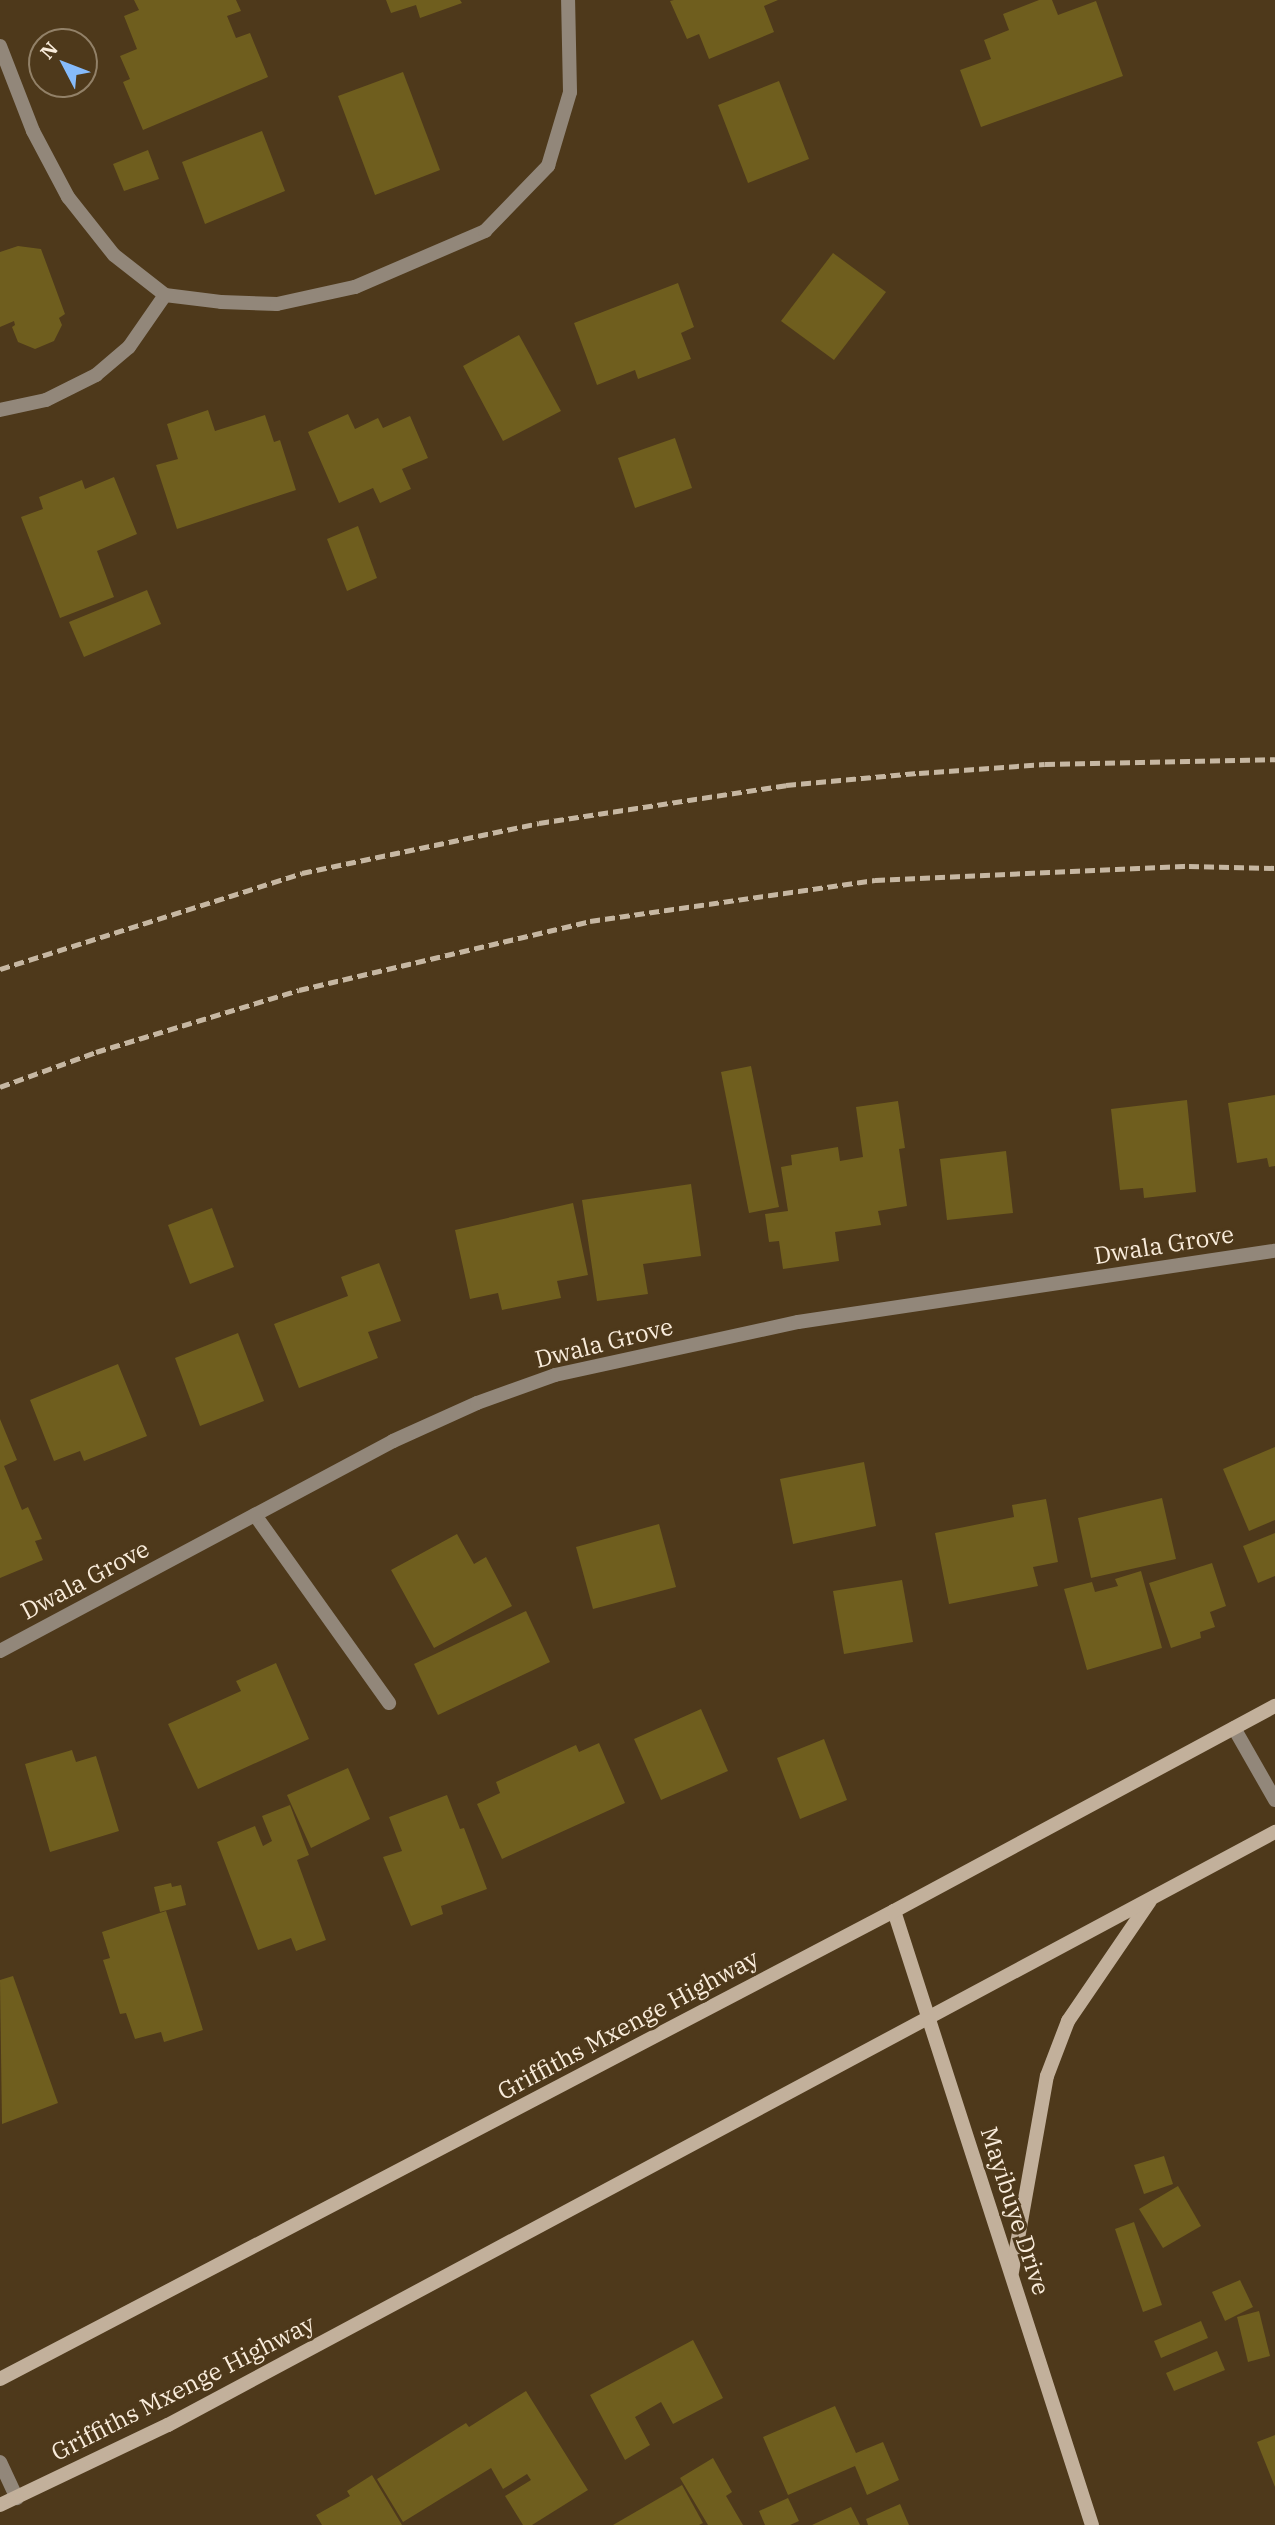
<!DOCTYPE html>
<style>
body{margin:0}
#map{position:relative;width:1275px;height:2525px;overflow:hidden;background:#4e391b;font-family:"IBM Plex Serif",serif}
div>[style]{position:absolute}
.building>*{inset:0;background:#6f5e1e}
.lane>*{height:14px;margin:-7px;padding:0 7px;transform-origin:7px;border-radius:7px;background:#92877a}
.street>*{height:14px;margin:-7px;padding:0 7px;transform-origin:7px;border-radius:7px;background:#92877a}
.secondary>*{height:14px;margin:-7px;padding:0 7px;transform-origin:7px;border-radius:7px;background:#c2b09b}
.rail>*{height:5px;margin-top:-2.5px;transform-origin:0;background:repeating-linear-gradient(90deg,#c6b7a2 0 10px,transparent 0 15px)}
span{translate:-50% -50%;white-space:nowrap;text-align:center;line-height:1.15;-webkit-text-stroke:6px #4e391b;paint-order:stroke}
.street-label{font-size:24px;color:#f9ecdb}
.north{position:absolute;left:28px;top:28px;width:70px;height:70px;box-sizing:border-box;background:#4e391b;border:2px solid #928168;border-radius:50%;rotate:312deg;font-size:19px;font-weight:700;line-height:28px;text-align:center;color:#f9ecdb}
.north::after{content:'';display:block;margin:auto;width:24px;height:32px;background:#86bbfb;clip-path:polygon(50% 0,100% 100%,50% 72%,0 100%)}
</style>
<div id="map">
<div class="building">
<div style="clip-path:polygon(134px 0,236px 0,241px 11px,227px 16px,236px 38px,250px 33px,268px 77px,143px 130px,123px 82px,130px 79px,120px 56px,137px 49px,124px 16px,139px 10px)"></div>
<div style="clip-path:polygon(386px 0,460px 0,462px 3px,420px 18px,416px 5px,391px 13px)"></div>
<div style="clip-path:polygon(674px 0,778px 0,764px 6px,774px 32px,709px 59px,699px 34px,687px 39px,670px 1px)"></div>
<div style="clip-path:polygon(1039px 0,1052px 0,1058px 15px,1096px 1px,1123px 76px,981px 127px,960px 70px,991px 59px,984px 40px,1009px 30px,1003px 14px)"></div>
<div style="clip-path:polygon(403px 72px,440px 170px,375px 195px,338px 96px)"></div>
<div style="clip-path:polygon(779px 81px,809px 159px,748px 183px,718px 105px)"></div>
<div style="clip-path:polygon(262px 131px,285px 191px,205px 224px,182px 162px)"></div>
<div style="clip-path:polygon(148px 150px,159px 179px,124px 191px,113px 164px)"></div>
<div style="clip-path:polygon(18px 246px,41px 249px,65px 314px,59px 318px,62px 325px,54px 341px,35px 349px,18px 342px,12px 327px,15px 325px,14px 321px,0 327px,0 252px)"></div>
<div style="clip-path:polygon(833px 253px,886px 292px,834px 360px,781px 321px)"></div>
<div style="clip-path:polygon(678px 283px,694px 327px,681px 333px,691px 359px,638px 379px,635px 370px,597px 385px,574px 323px)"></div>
<div style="clip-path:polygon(519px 335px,561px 411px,503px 441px,463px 366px)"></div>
<div style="clip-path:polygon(208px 410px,215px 431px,265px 415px,274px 442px,280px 440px,296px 490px,177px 529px,156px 465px,178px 459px,167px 424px)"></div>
<div style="clip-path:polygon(348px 414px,355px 429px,378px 418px,383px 428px,410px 416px,428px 458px,402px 469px,411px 489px,380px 503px,373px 488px,339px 503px,308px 432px)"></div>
<div style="clip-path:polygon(675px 438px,692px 488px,635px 508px,618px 458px)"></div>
<div style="clip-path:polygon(114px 477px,137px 534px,97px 551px,114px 597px,60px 618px,21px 517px,43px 509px,39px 497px,82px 480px,85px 489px)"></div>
<div style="clip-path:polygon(358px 526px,377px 578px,347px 591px,327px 539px)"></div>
<div style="clip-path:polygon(147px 590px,161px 624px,84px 657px,69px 622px)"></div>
<div style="clip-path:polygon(751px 1066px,779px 1207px,749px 1213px,721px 1072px)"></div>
<div style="clip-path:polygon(1275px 1095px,1275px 1166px,1269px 1167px,1267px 1158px,1237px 1163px,1228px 1103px)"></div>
<div style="clip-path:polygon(1187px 1100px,1196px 1192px,1144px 1198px,1143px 1188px,1120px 1190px,1111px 1109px)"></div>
<div style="clip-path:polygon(898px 1101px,905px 1148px,899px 1149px,907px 1206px,878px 1211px,881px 1225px,835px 1232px,839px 1261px,783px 1269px,779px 1241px,769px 1242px,765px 1214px,788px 1211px,781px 1167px,792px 1165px,791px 1155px,838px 1147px,840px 1161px,863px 1157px,856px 1107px)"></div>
<div style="clip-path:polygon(1006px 1151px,1013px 1213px,947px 1220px,940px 1159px)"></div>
<div style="clip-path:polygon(691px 1184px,701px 1256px,643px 1264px,648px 1294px,597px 1301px,582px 1200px)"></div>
<div style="clip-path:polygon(573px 1203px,588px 1275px,557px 1281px,561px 1298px,502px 1310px,498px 1293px,470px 1299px,455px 1230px)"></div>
<div style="clip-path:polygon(212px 1208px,234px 1267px,190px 1284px,168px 1225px)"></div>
<div style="clip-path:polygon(379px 1263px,401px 1321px,368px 1332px,378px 1358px,299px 1388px,274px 1324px,348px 1296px,341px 1277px)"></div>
<div style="clip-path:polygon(238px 1333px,264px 1401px,200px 1426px,175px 1358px)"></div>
<div style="clip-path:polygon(118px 1364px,147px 1436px,84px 1461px,80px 1451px,54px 1461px,30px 1400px)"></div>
<div style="clip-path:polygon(0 1419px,17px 1460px,4px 1466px,22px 1510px,28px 1507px,42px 1539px,35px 1541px,43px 1560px,0 1578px)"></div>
<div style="clip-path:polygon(1275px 1447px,1275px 1520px,1249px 1531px,1223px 1469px)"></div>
<div style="clip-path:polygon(864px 1462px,876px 1526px,793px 1544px,780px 1479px)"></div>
<div style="clip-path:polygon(1162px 1498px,1176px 1559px,1091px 1578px,1078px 1518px)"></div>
<div style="clip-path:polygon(1046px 1499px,1058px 1562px,1033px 1567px,1038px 1586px,949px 1604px,935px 1533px,1014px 1517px,1012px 1505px)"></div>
<div style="clip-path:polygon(659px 1524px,676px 1587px,593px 1609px,576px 1547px)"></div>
<div style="clip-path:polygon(1275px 1533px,1275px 1576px,1258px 1583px,1243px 1546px)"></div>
<div style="clip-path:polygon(457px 1534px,474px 1564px,486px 1557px,512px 1606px,434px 1648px,391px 1570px)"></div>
<div style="clip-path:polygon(1212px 1563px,1226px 1606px,1210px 1612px,1215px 1627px,1200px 1632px,1201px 1638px,1171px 1648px,1149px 1583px)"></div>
<div style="clip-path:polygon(1141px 1571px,1162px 1648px,1087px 1670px,1064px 1589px,1092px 1582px,1095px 1592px,1118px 1586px,1115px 1579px)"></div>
<div style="clip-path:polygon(902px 1580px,913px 1642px,844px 1654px,833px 1591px)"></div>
<div style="clip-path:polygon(526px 1611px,550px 1662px,438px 1715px,414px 1664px)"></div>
<div style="clip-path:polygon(276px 1663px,309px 1739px,198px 1789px,168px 1724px,241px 1691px,236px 1681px)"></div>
<div style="clip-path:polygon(701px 1709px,728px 1771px,661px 1800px,634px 1739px)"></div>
<div style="clip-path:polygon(824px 1739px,847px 1800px,800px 1819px,777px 1758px)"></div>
<div style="clip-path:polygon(599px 1743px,625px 1803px,502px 1859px,477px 1804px,500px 1793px,496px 1782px,576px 1745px,579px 1752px)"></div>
<div style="clip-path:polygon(72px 1750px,76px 1762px,96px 1756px,119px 1831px,50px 1852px,25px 1764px)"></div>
<div style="clip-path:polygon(348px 1768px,370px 1819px,311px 1848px,287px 1795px)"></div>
<div style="clip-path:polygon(447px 1795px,460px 1829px,464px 1828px,487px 1889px,441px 1906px,443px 1914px,411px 1926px,383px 1857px,402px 1851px,389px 1817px)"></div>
<div style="clip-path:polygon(290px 1805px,309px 1855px,297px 1860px,326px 1940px,296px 1951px,291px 1938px,258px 1950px,217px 1842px,255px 1826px,263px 1846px,272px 1841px,262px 1816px)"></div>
<div style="clip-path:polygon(171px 1883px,172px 1887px,181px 1885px,186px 1905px,160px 1912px,154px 1887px)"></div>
<div style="clip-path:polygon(166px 1911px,203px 2030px,164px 2042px,161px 2032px,135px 2039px,126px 2013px,120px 2014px,103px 1960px,110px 1958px,102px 1932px)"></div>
<div style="clip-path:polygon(13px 1976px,58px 2103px,2px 2124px,0 1980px)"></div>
<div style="clip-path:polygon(1164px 2156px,1173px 2184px,1144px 2194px,1134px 2165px)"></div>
<div style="clip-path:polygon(1178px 2186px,1201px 2226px,1163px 2248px,1139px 2209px)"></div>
<div style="clip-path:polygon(1134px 2222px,1162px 2305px,1143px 2312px,1115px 2229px)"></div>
<div style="clip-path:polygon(1240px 2280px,1253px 2307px,1225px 2321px,1212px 2292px)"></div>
<div style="clip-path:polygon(1259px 2311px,1270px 2356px,1248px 2362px,1237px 2317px)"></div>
<div style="clip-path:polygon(1201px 2321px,1208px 2338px,1161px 2358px,1154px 2341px)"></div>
<div style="clip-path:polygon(693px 2340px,723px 2398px,673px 2424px,661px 2402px,635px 2417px,650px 2445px,625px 2460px,590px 2395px)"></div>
<div style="clip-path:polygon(1217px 2351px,1225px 2370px,1174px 2391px,1166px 2373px)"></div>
<div style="clip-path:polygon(526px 2391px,588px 2490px,532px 2525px,523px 2525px,505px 2496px,531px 2480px,527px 2474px,503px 2489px,491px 2468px,403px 2522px,377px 2479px,466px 2423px,469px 2427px)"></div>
<div style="clip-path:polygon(835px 2406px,856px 2453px,883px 2442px,899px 2480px,867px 2495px,855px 2466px,788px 2495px,763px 2437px)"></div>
<div style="clip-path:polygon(1275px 2435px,1275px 2487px,1257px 2442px)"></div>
<div style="clip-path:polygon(713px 2458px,732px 2492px,726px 2496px,743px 2525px,708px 2525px,680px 2478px)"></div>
<div style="clip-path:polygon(372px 2475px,402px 2525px,322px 2525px,316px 2515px,350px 2496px,347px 2491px)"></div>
<div style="clip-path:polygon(682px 2485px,703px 2523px,699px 2525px,613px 2525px)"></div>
<div style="clip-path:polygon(788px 2498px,799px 2521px,790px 2525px,765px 2525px,759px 2511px)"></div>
<div style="clip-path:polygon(900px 2504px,909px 2525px,868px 2525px,866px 2519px)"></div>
<div style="clip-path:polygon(851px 2507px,860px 2525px,812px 2525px)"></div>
</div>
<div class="lane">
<div style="left:255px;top:1515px;width:231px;rotate:54.5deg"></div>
<div style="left:1234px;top:1728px;width:83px;rotate:60.3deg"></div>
</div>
<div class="street">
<div style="left:0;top:46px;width:91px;rotate:68.8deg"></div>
<div style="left:33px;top:131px;width:75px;rotate:62.1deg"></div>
<div style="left:68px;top:197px;width:74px;rotate:51.6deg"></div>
<div style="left:114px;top:255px;width:65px;rotate:38.1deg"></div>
<div style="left:0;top:410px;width:47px;rotate:-12.3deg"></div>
<div style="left:46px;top:400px;width:56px;rotate:-26.6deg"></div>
<div style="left:96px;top:375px;width:43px;rotate:-40.3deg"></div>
<div style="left:129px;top:347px;width:63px;rotate:-55.3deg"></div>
<div style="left:165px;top:295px;width:56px;rotate:7.1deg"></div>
<div style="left:221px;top:302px;width:56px;rotate:2deg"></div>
<div style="left:277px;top:304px;width:80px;rotate:-12.3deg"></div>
<div style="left:355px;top:287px;width:142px;rotate:-23.3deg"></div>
<div style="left:485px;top:231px;width:91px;rotate:-45.9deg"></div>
<div style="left:548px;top:166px;width:77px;rotate:-73.4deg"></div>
<div style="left:570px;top:92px;width:92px;rotate:-91.2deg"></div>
<div style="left:0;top:1651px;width:446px;rotate:-28.1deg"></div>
<div style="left:393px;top:1441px;width:92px;rotate:-24.3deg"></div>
<div style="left:477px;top:1403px;width:83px;rotate:-19.7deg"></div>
<div style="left:555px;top:1375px;width:249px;rotate:-12.3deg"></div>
<div style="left:798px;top:1322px;width:482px;rotate:-8.5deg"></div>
<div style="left:0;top:2462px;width:40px;rotate:65deg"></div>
</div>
<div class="secondary">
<div style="left:894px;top:1911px;width:645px;rotate:72.13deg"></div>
<div style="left:1012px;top:2272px;width:199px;rotate:-79.9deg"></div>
<div style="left:1047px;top:2076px;width:59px;rotate:-69.1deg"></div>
<div style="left:1068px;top:2021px;width:145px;rotate:-55.7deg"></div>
<div style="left:0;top:2379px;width:1009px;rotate:-27.63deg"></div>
<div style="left:894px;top:1911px;width:433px;rotate:-28.3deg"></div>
<div style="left:0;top:2505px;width:186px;rotate:-25.5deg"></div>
<div style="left:168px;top:2425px;width:1256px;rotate:-28.18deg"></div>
</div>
<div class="rail">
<div style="left:0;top:969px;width:317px;rotate:-17.6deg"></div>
<div style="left:302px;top:873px;width:242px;rotate:-11.9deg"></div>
<div style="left:539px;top:823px;width:250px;rotate:-8.7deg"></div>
<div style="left:786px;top:785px;width:134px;rotate:-5.2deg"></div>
<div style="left:919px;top:773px;width:126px;rotate:-4.1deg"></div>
<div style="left:1045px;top:764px;width:230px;rotate:-1.2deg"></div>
<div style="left:0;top:1087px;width:102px;rotate:-20deg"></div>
<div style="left:96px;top:1052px;width:212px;rotate:-17deg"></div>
<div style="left:299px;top:990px;width:299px;rotate:-13.3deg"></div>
<div style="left:590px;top:921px;width:288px;rotate:-8.2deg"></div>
<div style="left:875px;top:880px;width:314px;rotate:-2.6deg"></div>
<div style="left:1189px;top:866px;width:86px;rotate:1.3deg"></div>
</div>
<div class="street-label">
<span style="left:1164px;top:1245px;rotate:-9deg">Dwala Grove</span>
<span style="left:604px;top:1343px;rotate:-14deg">Dwala Grove</span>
<span style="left:85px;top:1580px;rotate:-28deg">Dwala Grove</span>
<span style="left:628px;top:2025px;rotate:-28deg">Griffiths Mxenge Highway</span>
<span style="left:1015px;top:2211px;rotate:72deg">Mayibuye Drive</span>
<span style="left:183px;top:2388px;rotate:-27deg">Griffiths Mxenge Highway</span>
</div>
<div class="north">N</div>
</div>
